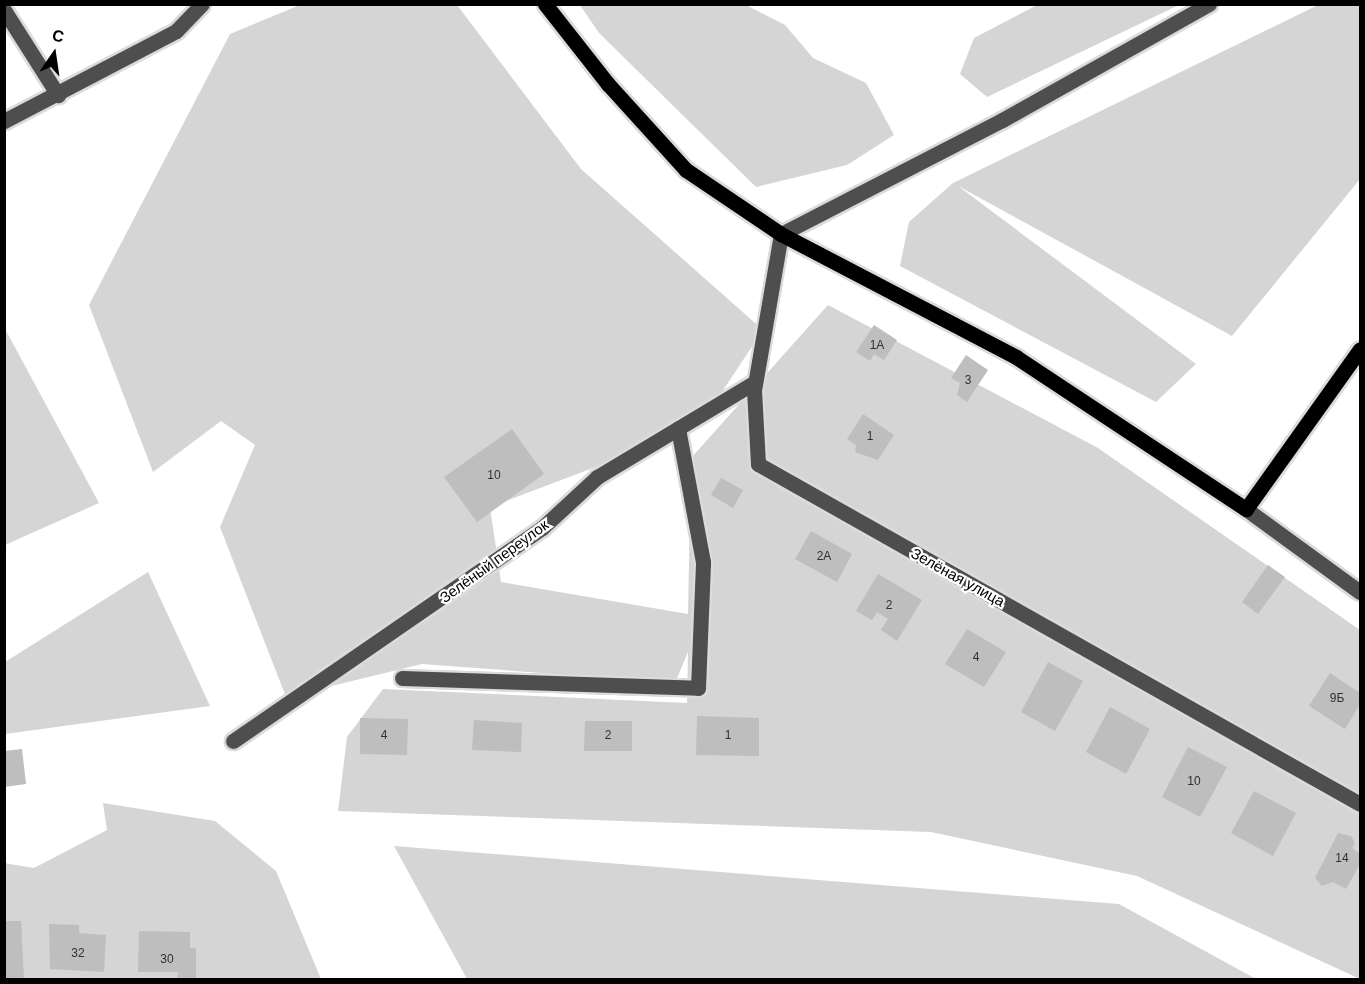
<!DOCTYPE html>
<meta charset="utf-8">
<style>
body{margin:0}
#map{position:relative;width:1365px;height:984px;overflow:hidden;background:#fff;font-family:Helvetica,sans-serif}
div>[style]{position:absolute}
.green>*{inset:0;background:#d5d5d5}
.building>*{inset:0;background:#bebebe}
.roads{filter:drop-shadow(2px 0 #dbdbdb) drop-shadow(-2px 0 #dbdbdb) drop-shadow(0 2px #dbdbdb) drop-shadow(0 -2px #dbdbdb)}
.minor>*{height:15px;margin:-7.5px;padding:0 7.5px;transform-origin:7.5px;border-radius:7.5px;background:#4e4e4e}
.major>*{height:15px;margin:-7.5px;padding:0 7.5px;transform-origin:7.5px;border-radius:7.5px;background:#000}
span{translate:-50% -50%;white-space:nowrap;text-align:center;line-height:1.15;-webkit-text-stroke:4.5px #fff;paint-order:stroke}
.number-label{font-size:12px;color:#303030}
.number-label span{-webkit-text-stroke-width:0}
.street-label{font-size:15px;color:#000}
.frame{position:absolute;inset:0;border:6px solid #000;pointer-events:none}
.north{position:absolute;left:24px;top:24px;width:60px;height:60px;-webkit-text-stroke:4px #fff;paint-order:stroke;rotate:13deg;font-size:16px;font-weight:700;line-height:24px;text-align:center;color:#000}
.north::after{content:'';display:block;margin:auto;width:21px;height:27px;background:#000;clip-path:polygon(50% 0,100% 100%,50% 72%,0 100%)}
</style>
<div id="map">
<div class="green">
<div style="clip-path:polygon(1039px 4px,1179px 4px,1179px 5px,987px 97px,960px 74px,974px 38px)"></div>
<div style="clip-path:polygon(300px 5px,457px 5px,581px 169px,763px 330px,698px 428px,490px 507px,501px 582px,688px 614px,691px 458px,828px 305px,1098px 448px,1360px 630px,1360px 979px,1137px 876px,931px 832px,338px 811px,347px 737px,383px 689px,687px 703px,688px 652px,675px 683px,422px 664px,286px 697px,220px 527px,255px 445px,221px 421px,153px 472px,89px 305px,230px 34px)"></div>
<div style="clip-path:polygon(580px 5px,746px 5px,785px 25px,813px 58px,866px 83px,894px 135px,847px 165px,756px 187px,599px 33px)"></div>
<div style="clip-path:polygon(1318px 5px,1360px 5px,1360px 179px,1232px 336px,958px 186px,1196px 364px,1156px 402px,900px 266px,909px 222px,953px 183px)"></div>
<div style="clip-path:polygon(4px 327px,99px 503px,5px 545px,4px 545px)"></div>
<div style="clip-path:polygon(148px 572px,210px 706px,5px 734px,5px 662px)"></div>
<div style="clip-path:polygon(103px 803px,215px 821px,276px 871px,321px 979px,5px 979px,4px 863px,34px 868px,107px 830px)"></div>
<div style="clip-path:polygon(394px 846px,1119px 904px,1256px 979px,467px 979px)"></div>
</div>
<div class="building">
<div style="clip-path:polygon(874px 325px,897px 340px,884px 360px,874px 354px,870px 361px,856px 352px)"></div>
<div style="clip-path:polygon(966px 355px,988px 370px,967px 402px,957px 395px,960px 383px,951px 378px)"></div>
<div style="clip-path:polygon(863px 414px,894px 435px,878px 460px,855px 452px,856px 445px,847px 439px)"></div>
<div style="clip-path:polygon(512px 429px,544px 474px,477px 522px,444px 477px)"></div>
<div style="clip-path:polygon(721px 478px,743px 490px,733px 508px,711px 495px)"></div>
<div style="clip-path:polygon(811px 531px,852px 554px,837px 582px,795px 559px)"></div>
<div style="clip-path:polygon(1268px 565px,1285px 577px,1258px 614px,1242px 602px)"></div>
<div style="clip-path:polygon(878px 574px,922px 600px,897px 641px,881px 630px,888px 619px,877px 612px,872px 620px,856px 611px)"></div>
<div style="clip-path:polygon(967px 629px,1006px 652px,984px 687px,945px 664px)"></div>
<div style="clip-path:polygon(1048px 662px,1083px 681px,1055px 731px,1021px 712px)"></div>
<div style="clip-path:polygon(1330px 673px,1360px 693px,1360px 704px,1345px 729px,1309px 706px)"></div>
<div style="clip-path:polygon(1110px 707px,1150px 729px,1126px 774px,1086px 752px)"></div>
<div style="clip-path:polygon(697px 716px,759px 718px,759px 756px,696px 755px)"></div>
<div style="clip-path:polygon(360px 718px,408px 719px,407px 755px,360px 754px)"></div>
<div style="clip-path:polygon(474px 720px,522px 723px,521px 752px,472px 750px)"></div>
<div style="clip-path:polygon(585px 721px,632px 721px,632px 751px,584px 751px)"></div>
<div style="clip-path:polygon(1188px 747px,1227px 767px,1200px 817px,1162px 797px)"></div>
<div style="clip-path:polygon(22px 749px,26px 784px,4px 787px,4px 751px)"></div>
<div style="clip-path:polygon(1254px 791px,1296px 813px,1273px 856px,1231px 833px)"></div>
<div style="clip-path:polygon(1338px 833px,1351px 836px,1355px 843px,1352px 848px,1360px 854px,1360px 864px,1346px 889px,1333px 882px,1322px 886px,1315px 878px)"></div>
<div style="clip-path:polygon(4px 921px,21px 921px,24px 980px,4px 980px)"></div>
<div style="clip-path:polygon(49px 924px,79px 925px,79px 933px,106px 935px,104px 972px,50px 969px)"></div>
<div style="clip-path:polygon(139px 931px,190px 932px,190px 948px,196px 948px,196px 979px,177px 978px,178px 972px,138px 972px)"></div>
</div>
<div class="roads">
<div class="minor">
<div style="left:1209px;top:4px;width:237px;rotate:150.7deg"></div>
<div style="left:1002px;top:120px;width:249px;rotate:152.7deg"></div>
<div style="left:781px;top:234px;width:158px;rotate:99.8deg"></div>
<div style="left:754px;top:390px;width:74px;rotate:86.9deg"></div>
<div style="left:758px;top:464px;width:691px;rotate:29.46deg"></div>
<div style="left:4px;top:10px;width:101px;rotate:57.6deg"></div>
<div style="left:4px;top:121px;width:194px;rotate:-27.6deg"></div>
<div style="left:176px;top:31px;width:37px;rotate:-46deg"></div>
<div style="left:1246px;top:509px;width:141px;rotate:36.1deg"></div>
<div style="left:402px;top:678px;width:296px;rotate:1.9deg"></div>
<div style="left:698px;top:688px;width:126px;rotate:-87.7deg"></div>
<div style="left:703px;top:562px;width:136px;rotate:-100.6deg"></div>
<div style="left:233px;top:741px;width:375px;rotate:-34.6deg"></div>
<div style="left:542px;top:528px;width:75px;rotate:-42.8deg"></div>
<div style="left:597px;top:477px;width:184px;rotate:-31deg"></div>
</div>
<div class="major">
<div style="left:545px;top:4px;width:102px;rotate:51.8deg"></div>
<div style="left:608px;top:84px;width:116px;rotate:47.8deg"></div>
<div style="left:686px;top:170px;width:115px;rotate:34deg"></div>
<div style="left:781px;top:234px;width:265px;rotate:27.6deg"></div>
<div style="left:1016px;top:357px;width:276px;rotate:33.5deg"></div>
<div style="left:1246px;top:509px;width:196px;rotate:-54.5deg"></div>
</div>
</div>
<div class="number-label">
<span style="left:877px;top:346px">1А</span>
<span style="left:968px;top:381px">3</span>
<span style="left:870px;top:437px">1</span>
<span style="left:494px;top:476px">10</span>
<span style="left:824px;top:557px">2А</span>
<span style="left:889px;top:606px">2</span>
<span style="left:976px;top:658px">4</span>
<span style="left:1337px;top:699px">9Б</span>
<span style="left:384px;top:736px">4</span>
<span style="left:608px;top:736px">2</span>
<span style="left:728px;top:736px">1</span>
<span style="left:1194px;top:782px">10</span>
<span style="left:1342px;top:859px">14</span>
<span style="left:78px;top:954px">32</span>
<span style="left:167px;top:960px">30</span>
</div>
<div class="street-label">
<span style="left:494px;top:561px;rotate:-36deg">Зелёный переулок</span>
<span style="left:958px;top:577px;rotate:29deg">Зелёная улица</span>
</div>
<div class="frame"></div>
<div class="north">С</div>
</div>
